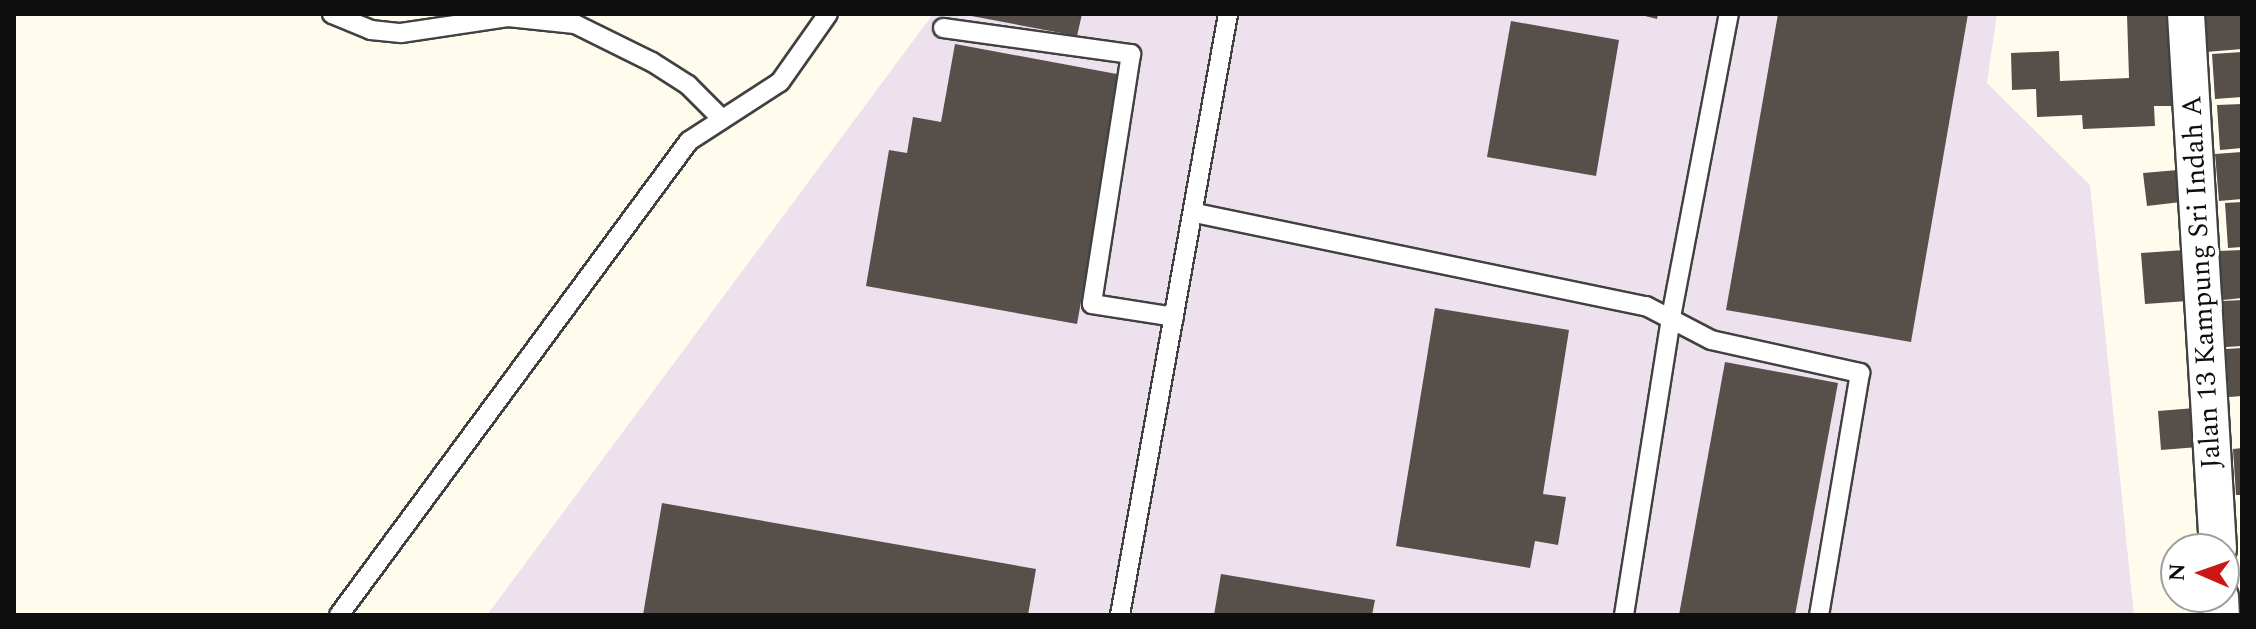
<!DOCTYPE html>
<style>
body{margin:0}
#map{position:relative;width:2256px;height:629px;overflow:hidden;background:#fffcee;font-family:Spectral,serif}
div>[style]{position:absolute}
.industrial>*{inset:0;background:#ede1ed}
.building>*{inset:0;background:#574f49}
.roads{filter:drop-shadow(2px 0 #414141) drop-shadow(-2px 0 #414141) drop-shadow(0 2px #414141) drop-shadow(0 -2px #414141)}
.lane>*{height:18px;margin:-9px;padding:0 9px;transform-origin:9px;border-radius:9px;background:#fff}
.street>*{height:36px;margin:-18px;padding:0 18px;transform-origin:18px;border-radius:18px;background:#fff}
span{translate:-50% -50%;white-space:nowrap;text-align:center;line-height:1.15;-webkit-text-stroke:8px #fff;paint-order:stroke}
.street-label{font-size:28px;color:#0e0e0e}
.frame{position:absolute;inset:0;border:16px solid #0e0e0e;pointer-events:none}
.north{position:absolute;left:2160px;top:533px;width:80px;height:80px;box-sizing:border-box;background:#fff;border:2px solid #9f9f9f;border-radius:50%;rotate:272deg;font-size:22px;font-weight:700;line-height:32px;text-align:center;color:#0e0e0e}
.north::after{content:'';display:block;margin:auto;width:28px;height:36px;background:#cc1717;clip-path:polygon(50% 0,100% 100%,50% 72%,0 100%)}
</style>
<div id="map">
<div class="industrial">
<div style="clip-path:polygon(933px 14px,1997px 14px,1987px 83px,2090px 185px,2134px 615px,487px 615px)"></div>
</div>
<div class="building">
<div style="clip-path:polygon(961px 14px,1082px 14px,1077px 36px)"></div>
<div style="clip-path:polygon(1637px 14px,1658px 14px,1657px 19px)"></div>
<div style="clip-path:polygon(1778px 14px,1968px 14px,1911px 342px,1726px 310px)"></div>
<div style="clip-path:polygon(2171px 14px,2174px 106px,2154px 106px,2155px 126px,2083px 129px,2082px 115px,2037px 117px,2036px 89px,2012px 90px,2011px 53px,2059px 51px,2060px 81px,2129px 78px,2127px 15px)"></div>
<div style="clip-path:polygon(2203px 14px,2242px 14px,2242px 49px,2206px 52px)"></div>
<div style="clip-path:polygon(1511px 21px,1619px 40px,1596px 176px,1487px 157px)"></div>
<div style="clip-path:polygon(955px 44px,1122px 75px,1077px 324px,866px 286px,889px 150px,907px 153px,913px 117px,941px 122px)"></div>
<div style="clip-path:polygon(2242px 52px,2242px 97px,2215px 99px,2212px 54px)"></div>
<div style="clip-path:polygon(2242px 104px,2242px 148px,2220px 150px,2217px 105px)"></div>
<div style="clip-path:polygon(2242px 152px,2242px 199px,2219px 201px,2215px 154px)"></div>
<div style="clip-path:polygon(2178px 170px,2181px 202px,2147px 206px,2143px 173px)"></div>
<div style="clip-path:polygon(2242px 202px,2242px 247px,2228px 248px,2225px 203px)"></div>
<div style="clip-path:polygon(2185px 250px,2188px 301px,2145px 304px,2141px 253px)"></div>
<div style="clip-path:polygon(2242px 250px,2242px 298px,2223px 300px,2219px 251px)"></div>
<div style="clip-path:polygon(2242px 300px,2242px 346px,2226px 347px,2223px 301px)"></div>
<div style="clip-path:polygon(1435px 308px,1569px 330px,1543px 494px,1566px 497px,1558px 545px,1535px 541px,1530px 568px,1396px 546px)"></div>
<div style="clip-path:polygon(2242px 348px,2242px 396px,2229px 397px,2226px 349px)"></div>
<div style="clip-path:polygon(1725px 362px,1838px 383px,1795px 615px,1679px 615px)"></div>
<div style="clip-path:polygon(2195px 408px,2198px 447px,2161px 450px,2158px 411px)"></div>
<div style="clip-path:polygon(2242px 448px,2242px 495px,2236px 495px,2233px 449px)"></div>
<div style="clip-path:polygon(662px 503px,1036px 569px,1028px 615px,643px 615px)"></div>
<div style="clip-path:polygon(1221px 574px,1375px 600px,1372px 615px,1214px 615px)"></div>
</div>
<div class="roads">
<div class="lane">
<div style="left:332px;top:14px;width:42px;rotate:22.3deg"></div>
<div style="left:371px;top:30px;width:30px;rotate:6deg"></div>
<div style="left:401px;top:33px;width:108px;rotate:-8.5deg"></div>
<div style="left:508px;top:17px;width:67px;rotate:6deg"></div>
<div style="left:575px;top:24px;width:86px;rotate:26.3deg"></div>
<div style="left:652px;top:62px;width:43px;rotate:32.6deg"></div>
<div style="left:688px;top:85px;width:48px;rotate:45deg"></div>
<div style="left:943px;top:28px;width:190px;rotate:7.9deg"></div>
<div style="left:1131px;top:54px;width:253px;rotate:98.9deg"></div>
<div style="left:1092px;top:304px;width:83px;rotate:9deg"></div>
<div style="left:1195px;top:213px;width:460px;rotate:11.7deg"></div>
<div style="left:1646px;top:306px;width:73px;rotate:27.6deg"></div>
<div style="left:1711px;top:340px;width:153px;rotate:12.5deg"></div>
<div style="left:1860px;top:373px;width:245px;rotate:99.6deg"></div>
<div style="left:339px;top:615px;width:589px;rotate:-53.56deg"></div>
<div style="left:689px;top:141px;width:108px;rotate:-33deg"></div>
<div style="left:780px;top:82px;width:83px;rotate:-54.8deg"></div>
<div style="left:1120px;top:615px;width:611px;rotate:-79.81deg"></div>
<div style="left:1624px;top:615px;width:302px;rotate:-81deg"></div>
<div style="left:1671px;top:317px;width:309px;rotate:-79.2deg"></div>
</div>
<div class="street">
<div style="left:2186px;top:14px;width:536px;rotate:86.58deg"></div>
<div style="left:2220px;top:597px;width:18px;rotate:87deg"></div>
</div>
</div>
<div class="street-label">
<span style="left:2202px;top:282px;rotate:-93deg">Jalan 13 Kampung Sri Indah A</span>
</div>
<div class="frame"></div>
<div class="north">N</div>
</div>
